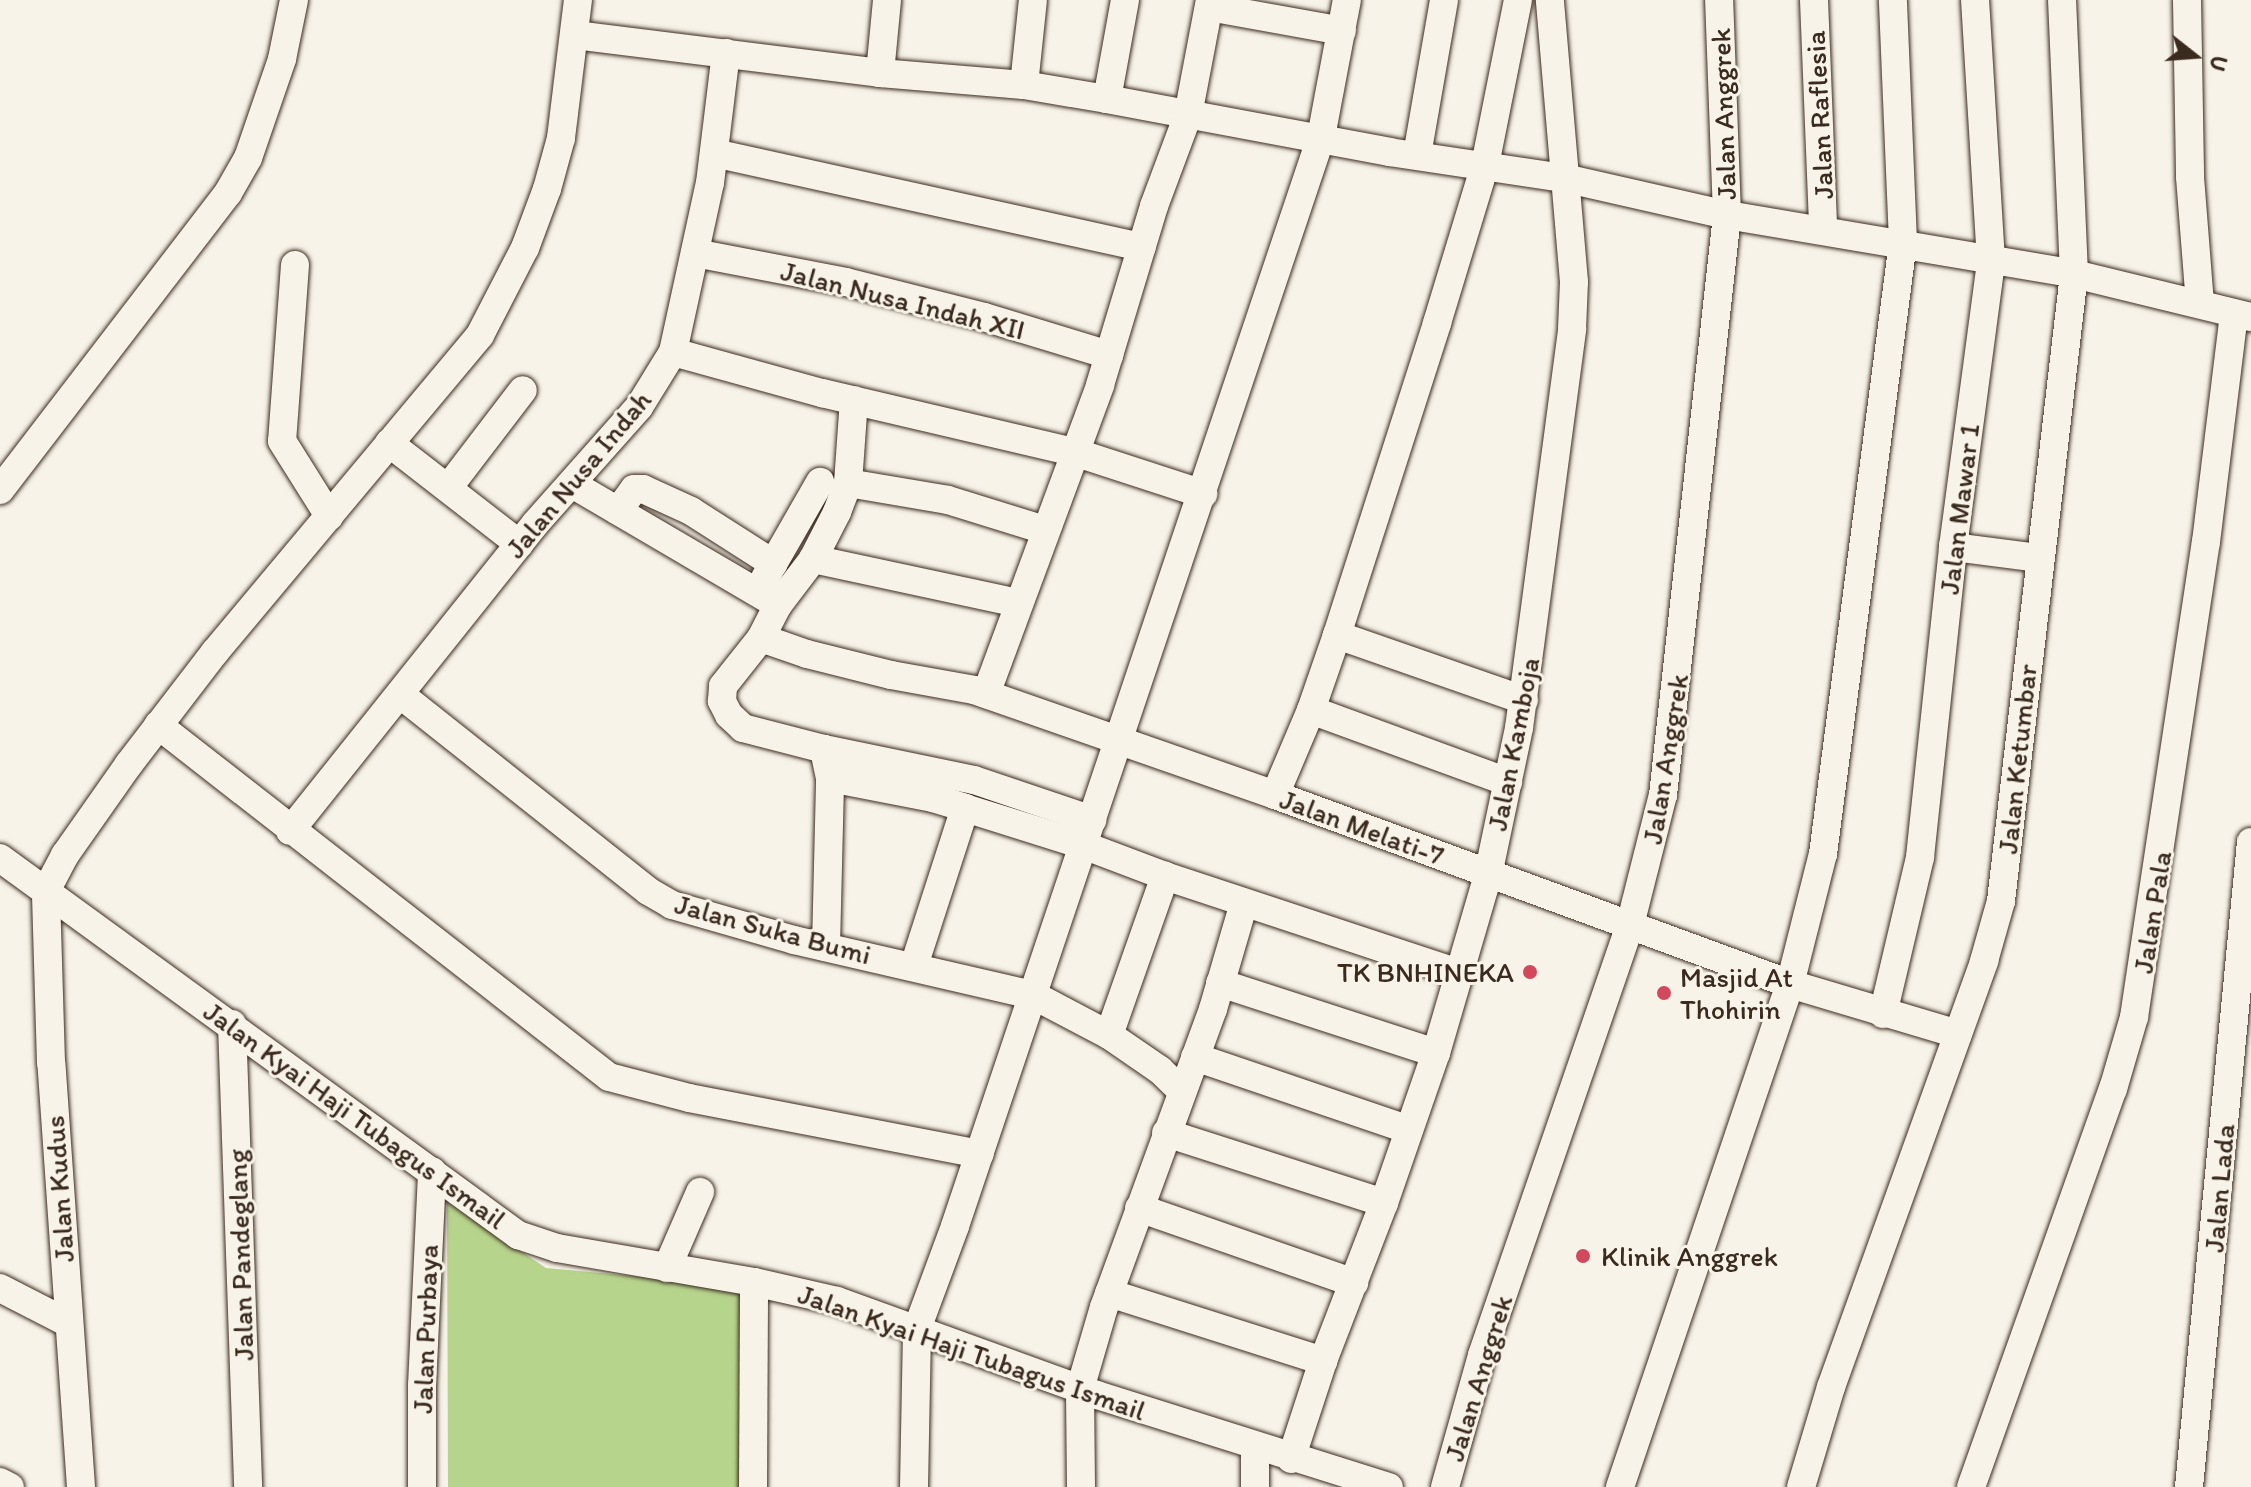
<!DOCTYPE html>
<style>
body{margin:0}
#map{position:relative;width:2251px;height:1487px;overflow:hidden;background:#f7f3e8;font-family:Itim,sans-serif}
div>[style]{position:absolute}
.green>*{inset:0;background:#b7d48d}
.roads{filter:drop-shadow(0 0 2px #3b2a1e) drop-shadow(0 0 2px #3b2a1e)}
.minor>*{height:28px;margin:-14px;padding:0 14px;transform-origin:14px;border-radius:14px;background:#f7f3e8}
.dots>*{width:22px;height:22px;translate:-50% -50%;box-sizing:border-box;border:4px solid #f7f3e8;border-radius:50%}
span{translate:-50% -50%;white-space:nowrap;text-align:center;line-height:1.15;-webkit-text-stroke:6px #f7f3e8;paint-order:stroke}
.street-label{font-size:28px;color:#3b2a1e}
.poi-label{font-size:28px;color:#3b2a1e}
.right{translate:-100% -50%;text-align:right}
.left{translate:0 -50%;text-align:left}
.north{position:absolute;left:2155px;top:16px;width:80px;height:80px;-webkit-text-stroke:6px #f7f3e8;paint-order:stroke;rotate:107deg;font-size:22px;font-weight:700;line-height:32px;text-align:center;color:#3b2a1e}
.north::after{content:'';display:block;margin:auto;width:28px;height:36px;background:#3b2a1e;clip-path:polygon(50% 0,100% 100%,50% 72%,0 100%)}
</style>
<div id="map">
<div class="green">
<div style="clip-path:polygon(447px 1202px,546px 1268px,741px 1286px,741px 1487px,448px 1487px)"></div>
</div>
<div class="roads">
<div class="minor">
<div style="left:1814px;top:0;width:229px;rotate:87.7deg"></div>
<div style="left:2187px;top:0;width:177px;rotate:89deg"></div>
<div style="left:2190px;top:177px;width:127px;rotate:85.5deg"></div>
<div style="left:1209px;top:7px;width:135px;rotate:10.2deg"></div>
<div style="left:575px;top:35px;width:307px;rotate:7.1deg"></div>
<div style="left:880px;top:73px;width:144px;rotate:4.8deg"></div>
<div style="left:1024px;top:85px;width:84px;rotate:9.6deg"></div>
<div style="left:1107px;top:99px;width:287px;rotate:10.6deg"></div>
<div style="left:1389px;top:152px;width:177px;rotate:8.5deg"></div>
<div style="left:1564px;top:178px;width:167px;rotate:12.8deg"></div>
<div style="left:1727px;top:215px;width:352px;rotate:9.6deg"></div>
<div style="left:2074px;top:274px;width:182px;rotate:13.7deg"></div>
<div style="left:880px;top:73px;width:73px;rotate:-84.5deg"></div>
<div style="left:1024px;top:85px;width:85px;rotate:-84deg"></div>
<div style="left:1107px;top:99px;width:101px;rotate:-79.7deg"></div>
<div style="left:714px;top:153px;width:438px;rotate:12.4deg"></div>
<div style="left:1417px;top:155px;width:157px;rotate:-80.1deg"></div>
<div style="left:695px;top:253px;width:154px;rotate:10.9deg"></div>
<div style="left:846px;top:282px;width:142px;rotate:14.2deg"></div>
<div style="left:984px;top:317px;width:131px;rotate:16.9deg"></div>
<div style="left:295px;top:265px;width:176px;rotate:94.2deg"></div>
<div style="left:282px;top:441px;width:89px;rotate:57.9deg"></div>
<div style="left:673px;top:352px;width:155px;rotate:15.4deg"></div>
<div style="left:822px;top:393px;width:259px;rotate:13.2deg"></div>
<div style="left:1074px;top:452px;width:136px;rotate:18deg"></div>
<div style="left:389px;top:443px;width:165px;rotate:37.8deg"></div>
<div style="left:848px;top:483px;width:101px;rotate:9.6deg"></div>
<div style="left:948px;top:500px;width:102px;rotate:17.2deg"></div>
<div style="left:572px;top:484px;width:239px;rotate:30.4deg"></div>
<div style="left:448px;top:488px;width:123px;rotate:-52.6deg"></div>
<div style="left:0;top:490px;width:374px;rotate:-52.5deg"></div>
<div style="left:228px;top:193px;width:40px;rotate:-60.3deg"></div>
<div style="left:248px;top:158px;width:105px;rotate:-71deg"></div>
<div style="left:282px;top:59px;width:60px;rotate:-78.5deg"></div>
<div style="left:618px;top:511px;width:27px;rotate:-54deg"></div>
<div style="left:634px;top:489px;width:9px"></div>
<div style="left:643px;top:489px;width:53px;rotate:24.6deg"></div>
<div style="left:691px;top:511px;width:98px;rotate:32.6deg"></div>
<div style="left:1953px;top:547px;width:87px;rotate:7.3deg"></div>
<div style="left:813px;top:559px;width:210px;rotate:12.1deg"></div>
<div style="left:765px;top:578px;width:111px;rotate:-60.2deg"></div>
<div style="left:1337px;top:635px;width:198px;rotate:19.2deg"></div>
<div style="left:761px;top:638px;width:49px;rotate:19.2deg"></div>
<div style="left:807px;top:654px;width:87px;rotate:14deg"></div>
<div style="left:891px;top:675px;width:84px;rotate:10.2deg"></div>
<div style="left:974px;top:690px;width:319px;rotate:19.2deg"></div>
<div style="left:1275px;top:795px;width:549px;rotate:20.15deg"></div>
<div style="left:1790px;top:984px;width:175px;rotate:16.6deg"></div>
<div style="left:986px;top:694px;width:329px;rotate:-69.7deg"></div>
<div style="left:1100px;top:385px;width:187px;rotate:-73.2deg"></div>
<div style="left:1154px;top:206px;width:97px;rotate:-69.5deg"></div>
<div style="left:1188px;top:115px;width:117px;rotate:-79.2deg"></div>
<div style="left:401px;top:695px;width:315px;rotate:38.4deg"></div>
<div style="left:648px;top:891px;width:28px;rotate:30deg"></div>
<div style="left:672px;top:905px;width:127px;rotate:16deg"></div>
<div style="left:794px;top:940px;width:245px;rotate:13deg"></div>
<div style="left:1033px;top:995px;width:86px;rotate:27.8deg"></div>
<div style="left:1109px;top:1035px;width:62px;rotate:34.5deg"></div>
<div style="left:1160px;top:1070px;width:30px;rotate:44deg"></div>
<div style="left:1311px;top:710px;width:210px;rotate:20.1deg"></div>
<div style="left:158px;top:725px;width:572px;rotate:37.97deg"></div>
<div style="left:609px;top:1077px;width:83px;rotate:14.7deg"></div>
<div style="left:689px;top:1098px;width:296px;rotate:10.9deg"></div>
<div style="left:824px;top:749px;width:153px;rotate:11.7deg"></div>
<div style="left:974px;top:780px;width:125px;rotate:18.7deg"></div>
<div style="left:830px;top:778px;width:105px;rotate:11deg"></div>
<div style="left:933px;top:798px;width:34px;rotate:17deg"></div>
<div style="left:965px;top:808px;width:166px;rotate:107.9deg"></div>
<div style="left:1275px;top:795px;width:92px;rotate:-67deg"></div>
<div style="left:1311px;top:710px;width:79px;rotate:-70.9deg"></div>
<div style="left:1337px;top:635px;width:328px;rotate:-72.2deg"></div>
<div style="left:1437px;top:323px;width:165px;rotate:-73.1deg"></div>
<div style="left:1485px;top:165px;width:168px;rotate:-78.7deg"></div>
<div style="left:965px;top:808px;width:124px;rotate:17.4deg"></div>
<div style="left:1083px;top:845px;width:88px;rotate:20.7deg"></div>
<div style="left:1165px;top:876px;width:310px;rotate:18.3deg"></div>
<div style="left:290px;top:831px;width:393px;rotate:-51.4deg"></div>
<div style="left:535px;top:524px;width:157px;rotate:-48.4deg"></div>
<div style="left:639px;top:407px;width:65px;rotate:-58.3deg"></div>
<div style="left:673px;top:352px;width:173px;rotate:-77.7deg"></div>
<div style="left:710px;top:183px;width:131px;rotate:-83deg"></div>
<div style="left:0;top:858px;width:641px;rotate:36.05deg"></div>
<div style="left:518px;top:1235px;width:41px;rotate:18.4deg"></div>
<div style="left:557px;top:1248px;width:200px;rotate:9.8deg"></div>
<div style="left:754px;top:1282px;width:85px;rotate:12.9deg"></div>
<div style="left:837px;top:1301px;width:276px;rotate:19.9deg"></div>
<div style="left:1097px;top:1395px;width:306px;rotate:17.5deg"></div>
<div style="left:826px;top:947px;width:169px;rotate:-88.6deg"></div>
<div style="left:830px;top:778px;width:30px;rotate:-102deg"></div>
<div style="left:824px;top:749px;width:84px;rotate:-165.5deg"></div>
<div style="left:743px;top:728px;width:19px;rotate:-137deg"></div>
<div style="left:729px;top:715px;width:16px;rotate:-117deg"></div>
<div style="left:722px;top:701px;width:15px;rotate:-86deg"></div>
<div style="left:723px;top:686px;width:61px;rotate:-51.6deg"></div>
<div style="left:761px;top:638px;width:37px;rotate:-63deg"></div>
<div style="left:778px;top:605px;width:58px;rotate:-52.7deg"></div>
<div style="left:813px;top:559px;width:53px;rotate:-62.9deg"></div>
<div style="left:837px;top:512px;width:31px;rotate:-69deg"></div>
<div style="left:848px;top:483px;width:83px;rotate:-85.9deg"></div>
<div style="left:1220px;top:983px;width:227px;rotate:18deg"></div>
<div style="left:1883px;top:1014px;width:161px;rotate:-76.7deg"></div>
<div style="left:1920px;top:857px;width:312px;rotate:-83.9deg"></div>
<div style="left:1953px;top:547px;width:289px;rotate:-82.4deg"></div>
<div style="left:1991px;top:261px;width:261px;rotate:-93.5deg"></div>
<div style="left:232px;top:1024px;width:463px;rotate:88deg"></div>
<div style="left:1109px;top:1035px;width:169px;rotate:-70.6deg"></div>
<div style="left:1195px;top:1057px;width:226px;rotate:18.8deg"></div>
<div style="left:1166px;top:1133px;width:229px;rotate:17.8deg"></div>
<div style="left:1139px;top:1208px;width:228px;rotate:19.2deg"></div>
<div style="left:667px;top:1268px;width:83px;rotate:-66.5deg"></div>
<div style="left:0;top:1288px;width:76px;rotate:27.2deg"></div>
<div style="left:1109px;top:1293px;width:225px;rotate:17.6deg"></div>
<div style="left:1255px;top:1447px;width:40px;rotate:90deg"></div>
<div style="left:1291px;top:1459px;width:103px;rotate:-71.9deg"></div>
<div style="left:1323px;top:1361px;width:169px;rotate:-68.9deg"></div>
<div style="left:1384px;top:1203px;width:159px;rotate:-70.9deg"></div>
<div style="left:1436px;top:1053px;width:185px;rotate:-73.7deg"></div>
<div style="left:1488px;top:875px;width:150px;rotate:-78.1deg"></div>
<div style="left:1519px;top:728px;width:403px;rotate:-82.4deg"></div>
<div style="left:1572px;top:329px;width:47px;rotate:-87.6deg"></div>
<div style="left:1574px;top:282px;width:283px;rotate:-94.9deg"></div>
<div style="left:0;top:1482px;width:11px;rotate:27deg"></div>
<div style="left:81px;top:1487px;width:425px;rotate:-94deg"></div>
<div style="left:51px;top:1063px;width:172px;rotate:-91.7deg"></div>
<div style="left:46px;top:891px;width:41px;rotate:-62.2deg"></div>
<div style="left:65px;top:855px;width:111px;rotate:-54.9deg"></div>
<div style="left:129px;top:764px;width:141px;rotate:-52.5deg"></div>
<div style="left:215px;top:652px;width:413px;rotate:-50.1deg"></div>
<div style="left:480px;top:335px;width:98px;rotate:-62.7deg"></div>
<div style="left:525px;top:248px;width:63px;rotate:-69.6deg"></div>
<div style="left:547px;top:189px;width:53px;rotate:-74.6deg"></div>
<div style="left:561px;top:138px;width:139px;rotate:-83deg"></div>
<div style="left:422px;top:1487px;width:101px;rotate:-90deg"></div>
<div style="left:422px;top:1386px;width:215px;rotate:-87.3deg"></div>
<div style="left:753px;top:1487px;width:205px;rotate:-89.7deg"></div>
<div style="left:914px;top:1487px;width:158px;rotate:-88.9deg"></div>
<div style="left:917px;top:1329px;width:110px;rotate:-69.7deg"></div>
<div style="left:955px;top:1226px;width:1149px;rotate:-71.42deg"></div>
<div style="left:1321px;top:137px;width:139px;rotate:-79.3deg"></div>
<div style="left:1081px;top:1487px;width:98px;rotate:-90.6deg"></div>
<div style="left:1080px;top:1389px;width:85px;rotate:-73.7deg"></div>
<div style="left:1104px;top:1307px;width:317px;rotate:-69.9deg"></div>
<div style="left:1213px;top:1009px;width:110px;rotate:-73.7deg"></div>
<div style="left:1445px;top:1487px;width:137px;rotate:-74.3deg"></div>
<div style="left:1482px;top:1355px;width:455px;rotate:-71deg"></div>
<div style="left:1630px;top:925px;width:134px;rotate:-75.8deg"></div>
<div style="left:1663px;top:795px;width:584px;rotate:-83.7deg"></div>
<div style="left:1727px;top:215px;width:215px;rotate:-92.1deg"></div>
<div style="left:1620px;top:1487px;width:531px;rotate:-71.33deg"></div>
<div style="left:1790px;top:984px;width:134px;rotate:-75.8deg"></div>
<div style="left:1823px;top:854px;width:617px;rotate:-82.55deg"></div>
<div style="left:1903px;top:242px;width:242px;rotate:-92.4deg"></div>
<div style="left:1801px;top:1487px;width:104px;rotate:-73.3deg"></div>
<div style="left:1831px;top:1387px;width:453px;rotate:-70.2deg"></div>
<div style="left:1984px;top:961px;width:62px;rotate:-74.2deg"></div>
<div style="left:2001px;top:901px;width:631px;rotate:-83.36deg"></div>
<div style="left:2074px;top:274px;width:274px;rotate:-92.5deg"></div>
<div style="left:1971px;top:1487px;width:423px;rotate:-70.4deg"></div>
<div style="left:2113px;top:1089px;width:75px;rotate:-73.7deg"></div>
<div style="left:2134px;top:1017px;width:480px;rotate:-81.4deg"></div>
<div style="left:2206px;top:542px;width:230px;rotate:-83deg"></div>
<div style="left:2189px;top:1487px;width:648px;rotate:-84.51deg"></div>
</div>
</div>
<div class="dots">
<div style="left:1530px;top:972px;background:#d1495b"></div>
<div style="left:1664px;top:993px;background:#d1495b"></div>
<div style="left:1583px;top:1256px;background:#d1495b"></div>
</div>
<div class="street-label">
<span style="left:1723px;top:114px;rotate:-92deg">Jalan Anggrek</span>
<span style="left:1819px;top:115px;rotate:-93deg">Jalan Raflesia</span>
<span style="left:903px;top:300px;rotate:14deg">Jalan Nusa Indah XII</span>
<span style="left:578px;top:474px;rotate:-50deg">Jalan Nusa Indah</span>
<span style="left:1959px;top:509px;rotate:-83deg">Jalan Mawar 1</span>
<span style="left:1513px;top:744px;rotate:-79deg">Jalan Kamboja</span>
<span style="left:1665px;top:759px;rotate:-81deg">Jalan Anggrek</span>
<span style="left:2017px;top:759px;rotate:-84deg">Jalan Ketumbar</span>
<span style="left:1362px;top:827px;rotate:20deg">Jalan Melati-7</span>
<span style="left:2152px;top:912px;rotate:-81deg">Jalan Pala</span>
<span style="left:773px;top:929px;rotate:15deg">Jalan Suka Bumi</span>
<span style="left:355px;top:1115px;rotate:36deg">Jalan Kyai Haji Tubagus Ismail</span>
<span style="left:2219px;top:1188px;rotate:-85deg">Jalan Lada</span>
<span style="left:59px;top:1189px;rotate:-94deg">Jalan Kudus</span>
<span style="left:240px;top:1255px;rotate:-92deg">Jalan Pandeglang</span>
<span style="left:425px;top:1329px;rotate:-88deg">Jalan Purbaya</span>
<span style="left:972px;top:1352px;rotate:19deg">Jalan Kyai Haji Tubagus Ismail</span>
<span style="left:1478px;top:1378px;rotate:-73deg">Jalan Anggrek</span>
</div>
<div class="poi-label">
<span class="right" style="left:1514px;top:972px">TK BNHINEKA</span>
<span class="left" style="left:1680px;top:993px">Masjid At<br>Thohirin</span>
<span class="left" style="left:1601px;top:1256px">Klinik Anggrek</span>
</div>
<div class="north">U</div>
</div>
